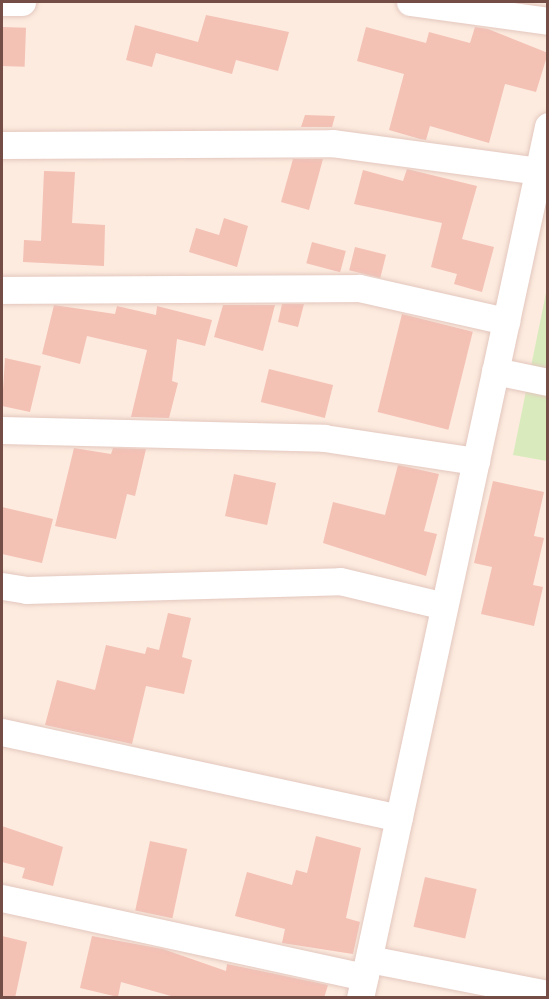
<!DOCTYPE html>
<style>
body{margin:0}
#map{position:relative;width:549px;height:999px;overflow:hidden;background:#fdebdf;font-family:"Fira Sans",sans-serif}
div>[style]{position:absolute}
.green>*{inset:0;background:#d9ebbd}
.building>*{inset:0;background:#f4c1b5;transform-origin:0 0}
.roads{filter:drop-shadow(0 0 2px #e3c7be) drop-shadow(0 0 2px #e3c7be)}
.minor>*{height:27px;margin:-13.5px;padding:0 13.5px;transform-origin:13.5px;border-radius:13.5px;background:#fff}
span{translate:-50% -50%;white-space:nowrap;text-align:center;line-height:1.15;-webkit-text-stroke:4.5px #fff0e6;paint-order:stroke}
.frame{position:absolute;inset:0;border:3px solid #744d46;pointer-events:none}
</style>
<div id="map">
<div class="green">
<div style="clip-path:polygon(547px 288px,547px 461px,513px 455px)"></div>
</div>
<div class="building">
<div style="clip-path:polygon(206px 15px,289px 32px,278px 71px,236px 60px,232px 74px,156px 53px,152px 67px,126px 60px,135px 25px,198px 42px)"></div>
<div style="left:2px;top:27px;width:24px;height:39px;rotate:2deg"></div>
<div style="clip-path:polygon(366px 27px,426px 43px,429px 32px,470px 43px,475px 27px,488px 29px,548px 53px,536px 92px,505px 84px,489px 143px,430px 126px,426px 140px,420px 139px,389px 130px,404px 74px,357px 61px)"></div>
<div style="clip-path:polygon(305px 115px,335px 116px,332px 127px,301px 127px)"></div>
<div style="clip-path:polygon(293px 159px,323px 159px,309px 210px,281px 202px)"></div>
<div style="clip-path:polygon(407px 169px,477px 186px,462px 239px,494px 247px,482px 292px,454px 284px,457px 274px,431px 267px,442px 223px,354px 204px,363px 170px,403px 181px)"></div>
<div style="clip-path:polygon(44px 171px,75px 172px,72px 223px,105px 225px,104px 266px,23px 262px,24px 240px,41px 241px)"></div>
<div style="clip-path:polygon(224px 218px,248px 226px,237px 267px,189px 252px,196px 228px,219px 235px)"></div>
<div style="left:312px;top:242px;width:35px;height:22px;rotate:15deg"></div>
<div style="left:355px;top:247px;width:32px;height:24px;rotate:14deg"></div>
<div style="clip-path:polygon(282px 304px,304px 304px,298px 327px,278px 322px)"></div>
<div style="clip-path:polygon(54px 305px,115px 314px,117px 306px,156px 315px,157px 306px,212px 320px,205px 346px,177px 339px,172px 381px,178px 383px,169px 418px,131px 417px,147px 350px,87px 336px,80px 364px,42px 354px)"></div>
<div style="clip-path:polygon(223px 305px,275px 305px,263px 351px,214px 337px)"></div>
<div style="left:402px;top:314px;width:73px;height:101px;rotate:14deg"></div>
<div style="clip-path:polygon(5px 358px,41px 366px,30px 412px,2px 406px)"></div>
<div style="left:269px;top:369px;width:66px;height:34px;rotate:14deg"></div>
<div style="clip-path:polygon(74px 448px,111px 454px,113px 448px,146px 449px,135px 496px,127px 494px,116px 539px,55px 526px)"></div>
<div style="clip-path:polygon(398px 465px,439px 474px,424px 531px,437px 534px,426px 576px,323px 543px,333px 502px,385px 515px)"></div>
<div style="left:234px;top:474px;width:43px;height:43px;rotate:12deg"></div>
<div style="clip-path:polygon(493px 481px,544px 492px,534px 536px,544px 538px,533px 585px,543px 587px,534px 626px,481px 614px,492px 567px,474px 563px)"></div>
<div style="clip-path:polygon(2px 507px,53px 519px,42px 563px,2px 554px)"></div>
<div style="clip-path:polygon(168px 613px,191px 618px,182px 657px,192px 660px,184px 694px,146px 686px,132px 744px,45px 725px,57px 680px,95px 690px,106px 645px,145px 654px,147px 647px,159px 650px)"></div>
<div style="clip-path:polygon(2px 826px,63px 847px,53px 886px,22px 878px,25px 868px,2px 862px)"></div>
<div style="clip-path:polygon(316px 836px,361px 848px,346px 918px,360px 922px,353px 954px,282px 943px,285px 929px,235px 916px,247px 872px,292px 885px,296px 870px,307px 873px)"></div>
<div style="left:150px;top:841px;width:38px;height:71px;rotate:12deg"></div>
<div style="left:425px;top:877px;width:53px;height:51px;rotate:13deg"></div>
<div style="clip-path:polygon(2px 936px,27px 942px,15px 998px,2px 998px)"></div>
<div style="clip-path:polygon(92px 936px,163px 949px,226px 971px,227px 964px,328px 985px,324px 998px,178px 998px,121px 982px,118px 997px,80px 988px)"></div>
</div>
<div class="roads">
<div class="minor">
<div style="left:2px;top:2px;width:20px"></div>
<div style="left:410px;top:2px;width:139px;rotate:7.8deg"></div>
<div style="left:2px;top:145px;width:330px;rotate:-0.3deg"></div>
<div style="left:332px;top:143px;width:208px;rotate:7.7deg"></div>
<div style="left:2px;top:290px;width:357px;rotate:-0.3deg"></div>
<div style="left:359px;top:288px;width:151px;rotate:12.7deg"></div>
<div style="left:495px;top:371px;width:54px;rotate:11.7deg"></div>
<div style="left:2px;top:430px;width:322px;rotate:1.4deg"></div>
<div style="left:324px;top:438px;width:154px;rotate:8.6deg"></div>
<div style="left:2px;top:586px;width:24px;rotate:9deg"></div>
<div style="left:26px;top:590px;width:314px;rotate:-1.6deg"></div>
<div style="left:340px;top:581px;width:107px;rotate:13.5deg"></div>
<div style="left:2px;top:732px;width:406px;rotate:12.2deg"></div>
<div style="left:2px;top:898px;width:371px;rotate:12.3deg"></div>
<div style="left:369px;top:959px;width:182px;rotate:11.1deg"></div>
<div style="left:360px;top:998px;width:892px;rotate:-77.83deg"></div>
</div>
</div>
<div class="frame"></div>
</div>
